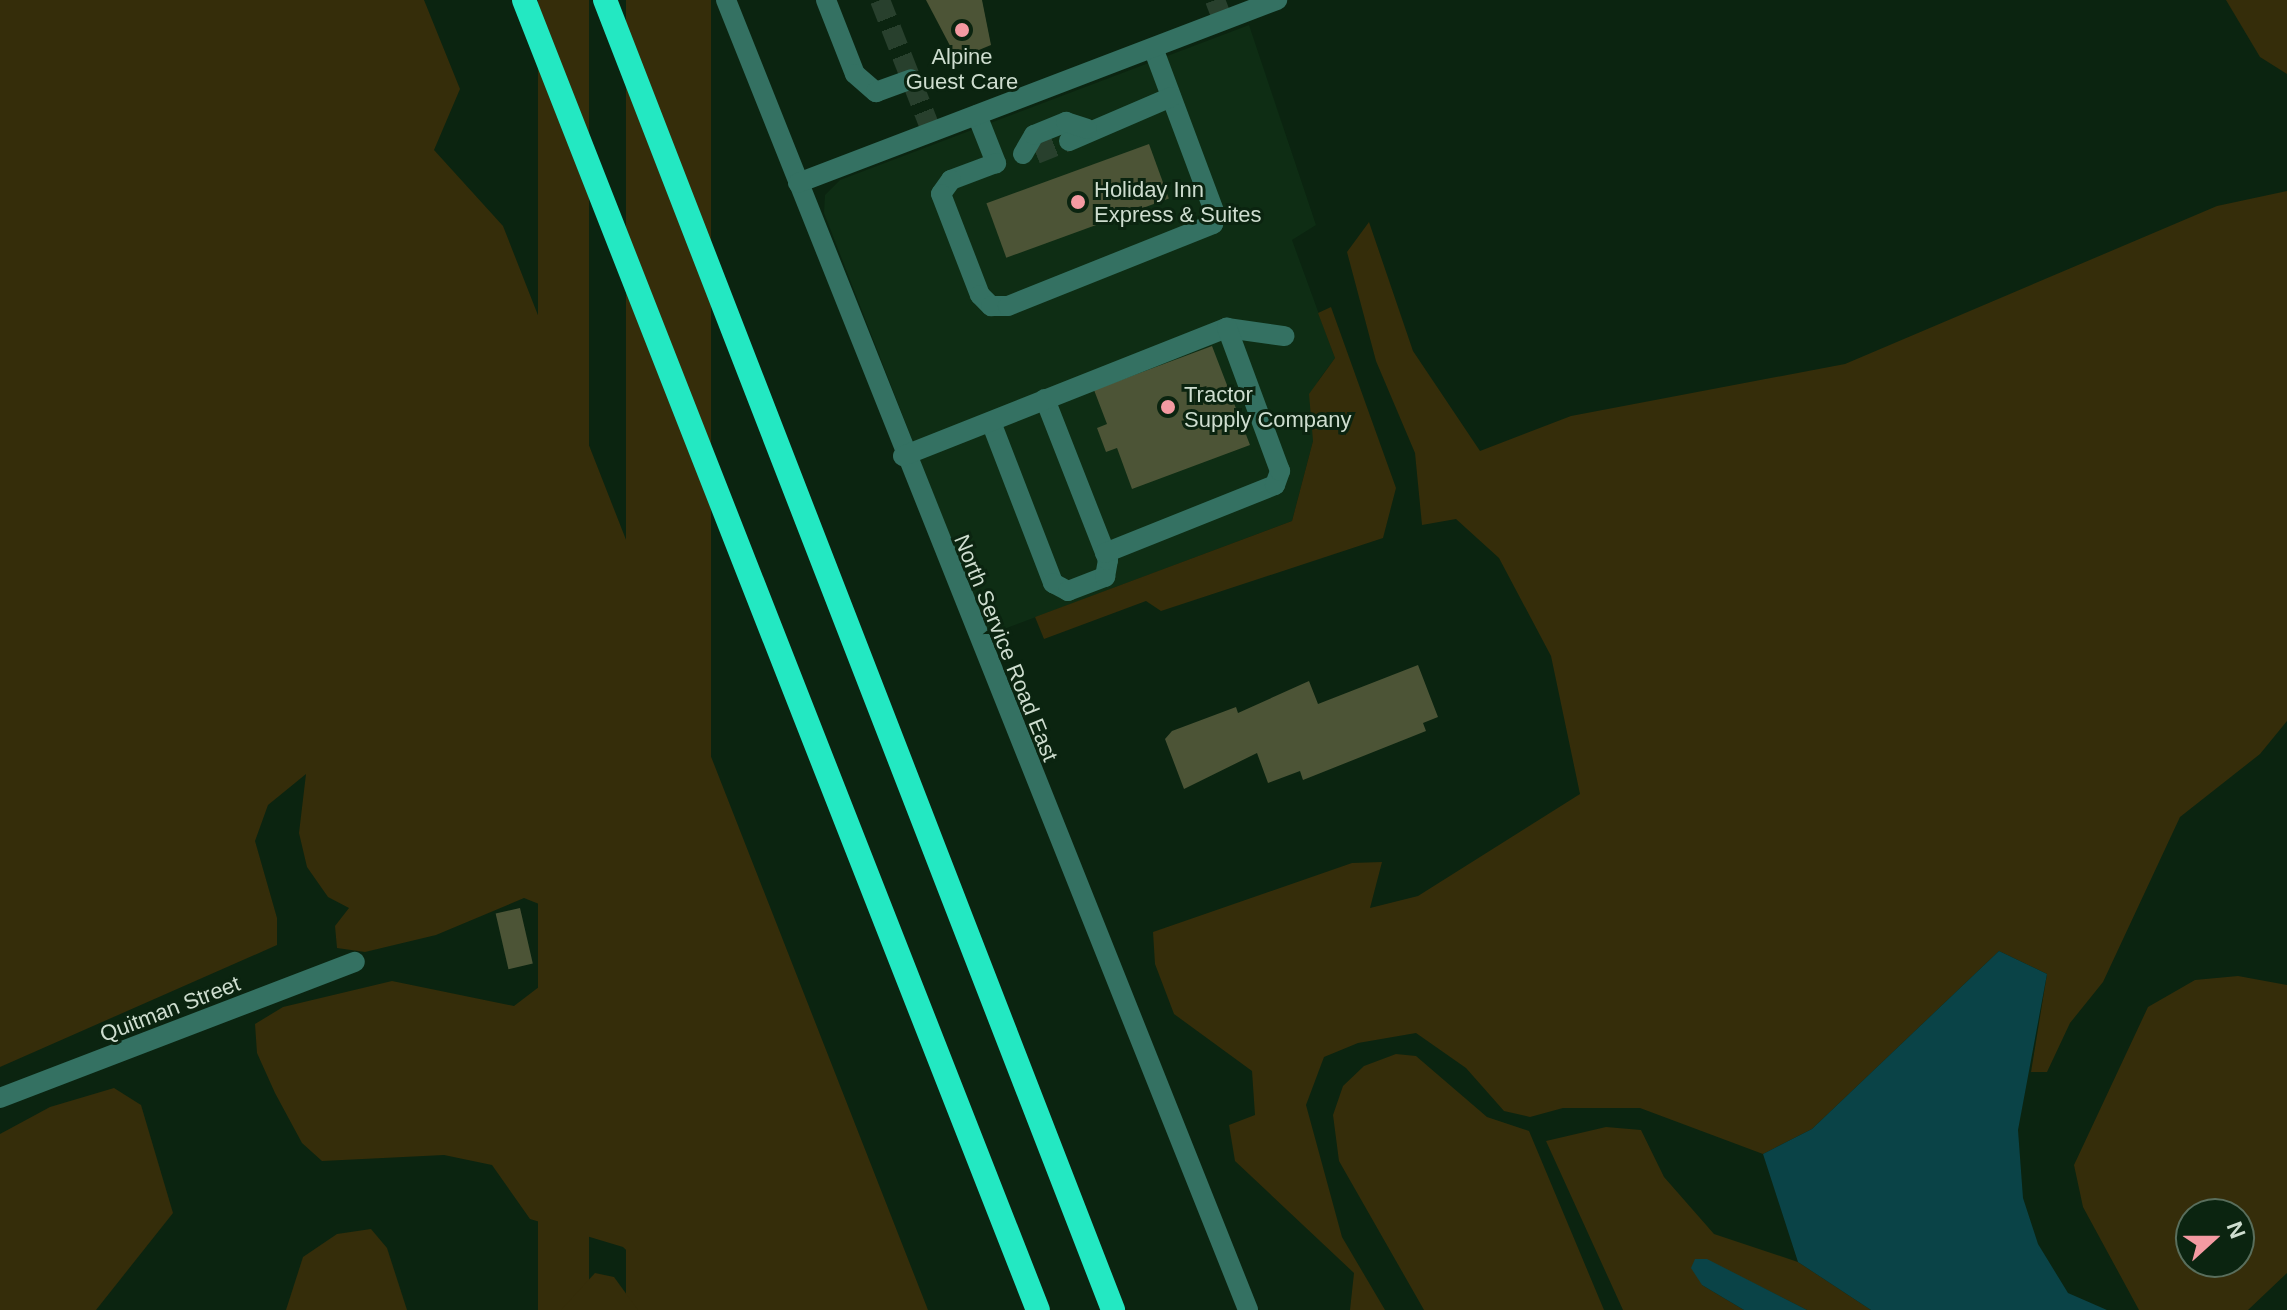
<!DOCTYPE html>
<style>
body{margin:0}
#map{position:relative;width:2287px;height:1310px;overflow:hidden;background:#0b2410;font-family:Arial,sans-serif}
div>[style]{position:absolute}
.built>*{inset:0;background:#0e2d14}
.green>*{inset:0;background:#352d0a;transform-origin:0 0}
.water>*{inset:0;background:#0a4347}
.building>*{inset:0;background:#4c5436;transform-origin:0 0}
.minor-tunnel>*{height:20px;margin-top:-10px;transform-origin:0;background:repeating-linear-gradient(90deg,#28402d 0 20px,transparent 0 30px)}
.minor>*{height:20px;margin:-10px;padding:0 10px;transform-origin:10px;border-radius:10px;background:#347162}
.highway>*{height:24px;margin:-12px;padding:0 12px;transform-origin:12px;border-radius:12px;background:#23e8c2}
.dots>*{width:22px;height:22px;translate:-50% -50%;box-sizing:border-box;border:4px solid #0b2410;border-radius:50%}
span{translate:-50% -50%;white-space:nowrap;text-align:center;line-height:1.15;-webkit-text-stroke:6px #0b2410;paint-order:stroke}
.poi-label{font-size:22px;color:#ceddcf}
.left{translate:0 -50%;text-align:left}
.street-label{font-size:22px;color:#ceddcf}
.north{position:absolute;left:2175px;top:1198px;width:80px;height:80px;box-sizing:border-box;background:#0b2410;border:2px solid #596e5c;border-radius:50%;rotate:69deg;font-size:22px;font-weight:700;line-height:32px;text-align:center;color:#ceddcf}
.north::after{content:'';display:block;margin:auto;width:28px;height:36px;background:#f49aa2;clip-path:polygon(50% 0,100% 100%,50% 72%,0 100%)}
</style>
<div id="map">
<div class="built">
<div style="clip-path:polygon(1249px 25px,1316px 225px,1292px 240px,1335px 358px,1318px 381px,1313px 441px,1292px 521px,988px 635px,824px 213px,825px 195px,840px 180px)"></div>
</div>
<div class="green">
<div style="clip-path:polygon(0 0,424px 0,460px 89px,434px 150px,503px 226px,928px 1310px,671px 1310px,662px 1284px,623px 1247px,530px 1219px,492px 1165px,444px 1155px,322px 1161px,302px 1143px,275px 1093px,257px 1053px,255px 1024px,283px 1007px,392px 981px,514px 1006px,548px 980px,547px 937px,539px 904px,524px 898px,436px 935px,365px 952px,337px 948px,335px 926px,349px 908px,328px 897px,307px 867px,299px 833px,306px 774px,268px 805px,255px 841px,277px 918px,277px 945px,0 1067px)"></div>
<div style="left:538px;top:0;width:51px;height:1405px"></div>
<div style="left:626px;top:0;width:85px;height:1406px"></div>
<div style="clip-path:polygon(2226px 0,2287px 0,2287px 74px,2260px 57px)"></div>
<div style="clip-path:polygon(2287px 191px,2287px 721px,2260px 754px,2180px 817px,2103px 982px,2070px 1023px,2047px 1072px,2031px 1072px,2047px 974px,1999px 951px,1812px 1129px,1763px 1154px,1640px 1108px,1563px 1108px,1530px 1117px,1504px 1111px,1466px 1068px,1416px 1033px,1358px 1043px,1324px 1057px,1306px 1105px,1342px 1237px,1385px 1310px,1350px 1310px,1354px 1273px,1235px 1161px,1229px 1125px,1255px 1115px,1252px 1071px,1174px 1014px,1155px 964px,1153px 932px,1352px 863px,1382px 862px,1370px 908px,1418px 896px,1580px 794px,1551px 656px,1499px 558px,1456px 519px,1422px 525px,1415px 453px,1376px 361px,1347px 252px,1369px 222px,1413px 351px,1480px 451px,1571px 416px,1845px 364px,2217px 206px)"></div>
<div style="clip-path:polygon(1331px 307px,1396px 488px,1383px 538px,1161px 611px,1146px 601px,1044px 639px,1035px 617px,1292px 521px,1313px 441px,1309px 394px,1335px 358px,1318px 313px)"></div>
<div style="clip-path:polygon(evenodd,2238px 976px,2287px 985px,2287px 1273px,2248px 1310px,2139px 1310px,2083px 1207px,2074px 1165px,2148px 1007px,2195px 980px,2238px 976px,2191px 1214px,2239px 1214px,2239px 1262px,2191px 1262px,2191px 1214px)"></div>
<div style="clip-path:polygon(1396px 1054px,1416px 1056px,1487px 1117px,1529px 1131px,1604px 1310px,1424px 1310px,1339px 1161px,1333px 1115px,1343px 1086px,1364px 1066px)"></div>
<div style="clip-path:polygon(114px 1088px,141px 1105px,173px 1213px,96px 1310px,0 1310px,0 1134px,50px 1107px)"></div>
<div style="clip-path:polygon(1606px 1127px,1641px 1130px,1664px 1177px,1714px 1234px,1798px 1262px,1871px 1310px,1807px 1310px,1707px 1260px,1702px 1285px,1744px 1310px,1623px 1310px,1546px 1141px)"></div>
<div style="clip-path:polygon(371px 1229px,387px 1248px,407px 1310px,286px 1310px,303px 1257px,337px 1234px)"></div>
<div style="clip-path:polygon(595px 1273px,614px 1277px,638px 1310px,561px 1310px)"></div>
</div>
<div class="water">
<div style="clip-path:polygon(1999px 951px,2047px 974px,2018px 1130px,2023px 1198px,2038px 1244px,2068px 1293px,2107px 1310px,1871px 1310px,1798px 1262px,1763px 1154px,1812px 1129px)"></div>
<div style="clip-path:polygon(1695px 1259px,1707px 1259px,1807px 1310px,1744px 1310px,1702px 1285px,1691px 1268px)"></div>
</div>
<div class="building">
<div style="clip-path:polygon(926px 0,982px 0,991px 45px,957px 59px)"></div>
<div style="left:1149px;top:144px;width:58px;height:173px;rotate:70deg"></div>
<div style="clip-path:polygon(1212px 346px,1250px 445px,1132px 489px,1117px 448px,1106px 452px,1097px 428px,1107px 424px,1094px 390px)"></div>
<div style="clip-path:polygon(1418px 665px,1438px 717px,1423px 723px,1426px 731px,1303px 780px,1300px 771px,1268px 783px,1257px 753px,1184px 789px,1165px 739px,1172px 731px,1236px 707px,1238px 713px,1309px 681px,1318px 704px)"></div>
<div style="left:520px;top:908px;width:57px;height:25px;rotate:77deg"></div>
</div>
<div class="minor-tunnel">
<div style="left:880px;top:0;width:143px;rotate:68.6deg"></div>
<div style="left:1215px;top:0;width:22px;rotate:69deg"></div>
<div style="left:1036px;top:154px;width:35px;rotate:-22deg"></div>
</div>
<div class="minor">
<div style="left:726px;top:0;width:1410px;rotate:68.27deg"></div>
<div style="left:826px;top:0;width:79px;rotate:68.6deg"></div>
<div style="left:855px;top:74px;width:28px;rotate:41deg"></div>
<div style="left:876px;top:92px;width:37px;rotate:-20deg"></div>
<div style="left:977px;top:115px;width:52px;rotate:68.4deg"></div>
<div style="left:996px;top:163px;width:48px;rotate:159.3deg"></div>
<div style="left:951px;top:180px;width:17px;rotate:126deg"></div>
<div style="left:941px;top:194px;width:108px;rotate:68.9deg"></div>
<div style="left:980px;top:295px;width:16px;rotate:45deg"></div>
<div style="left:991px;top:306px;width:17px"></div>
<div style="left:1008px;top:306px;width:221px;rotate:-21.8deg"></div>
<div style="left:1213px;top:224px;width:13px;rotate:-86deg"></div>
<div style="left:1214px;top:211px;width:174px;rotate:-110.5deg"></div>
<div style="left:1069px;top:141px;width:111px;rotate:-23.3deg"></div>
<div style="left:1023px;top:154px;width:22px;rotate:-60deg"></div>
<div style="left:1034px;top:135px;width:35px;rotate:-22deg"></div>
<div style="left:1066px;top:122px;width:22px;rotate:18deg"></div>
<div style="left:798px;top:183px;width:513px;rotate:-20.91deg"></div>
<div style="left:991px;top:422px;width:173px;rotate:68.9deg"></div>
<div style="left:1053px;top:583px;width:17px;rotate:28deg"></div>
<div style="left:1068px;top:591px;width:40px;rotate:-21deg"></div>
<div style="left:1105px;top:577px;width:17px;rotate:-80deg"></div>
<div style="left:1108px;top:560px;width:173px;rotate:-111.4deg"></div>
<div style="left:903px;top:456px;width:348px;rotate:-21.6deg"></div>
<div style="left:1227px;top:328px;width:58px;rotate:8deg"></div>
<div style="left:1105px;top:553px;width:183px;rotate:-21.8deg"></div>
<div style="left:1275px;top:485px;width:15px;rotate:-70deg"></div>
<div style="left:1280px;top:471px;width:153px;rotate:-110.3deg"></div>
<div style="left:0;top:1098px;width:380px;rotate:-21deg"></div>
</div>
<div class="highway">
<div style="left:524px;top:0;width:1407px;rotate:68.58deg"></div>
<div style="left:605px;top:0;width:1405px;rotate:68.8deg"></div>
</div>
<div class="dots">
<div style="left:962px;top:30px;background:#f49aa2"></div>
<div style="left:1078px;top:202px;background:#f49aa2"></div>
<div style="left:1168px;top:407px;background:#f49aa2"></div>
</div>
<div class="poi-label">
<span style="left:962px;top:69px">Alpine<br>Guest Care</span>
<span class="left" style="left:1094px;top:202px">Holiday Inn<br>Express &amp; Suites</span>
<span class="left" style="left:1184px;top:407px">Tractor<br>Supply Company</span>
</div>
<div class="street-label">
<span style="left:1006px;top:648px;rotate:68deg">North Service Road East</span>
<span style="left:170px;top:1009px;rotate:-21deg">Quitman Street</span>
</div>
<div class="north">N</div>
</div>
